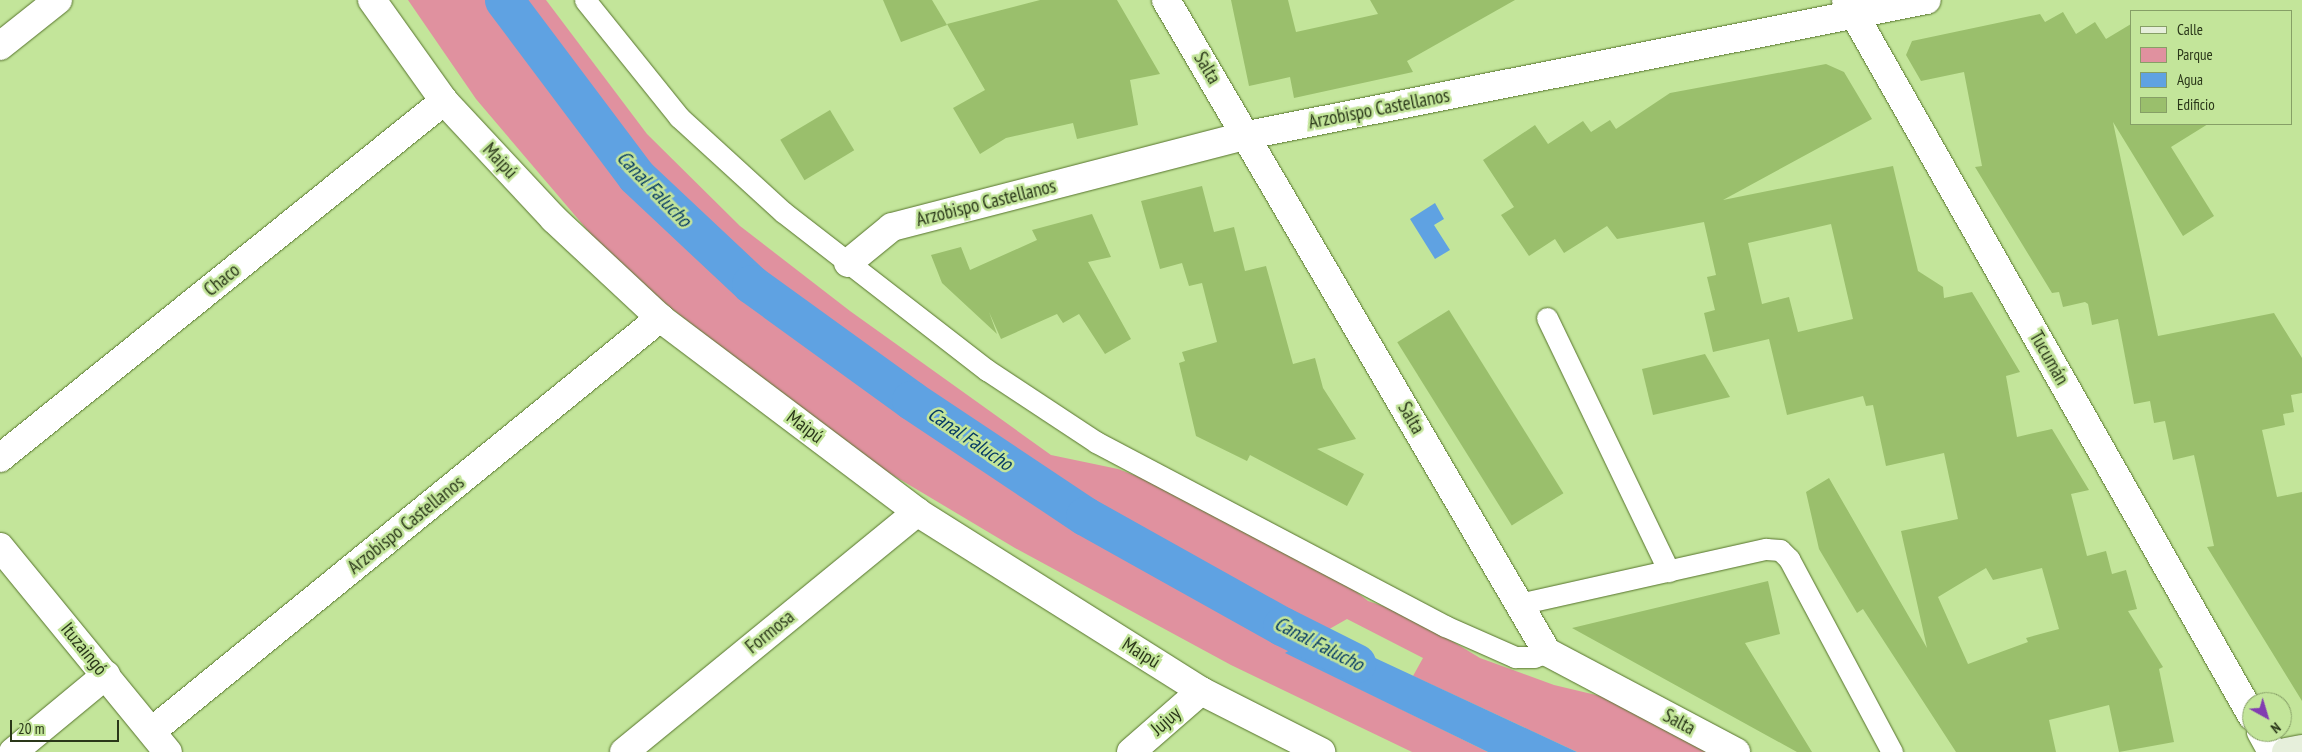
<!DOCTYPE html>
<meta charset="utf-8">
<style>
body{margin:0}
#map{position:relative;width:2302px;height:752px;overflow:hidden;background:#c3e59a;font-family:"PT Sans Narrow",sans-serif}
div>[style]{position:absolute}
.green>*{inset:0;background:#e0919f}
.water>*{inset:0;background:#5fa2e2}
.canal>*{height:39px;margin:-19.5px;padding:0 19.5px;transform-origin:19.5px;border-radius:19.5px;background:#5fa2e2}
.building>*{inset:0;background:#9abf6c;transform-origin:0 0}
.roads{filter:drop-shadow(0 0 1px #56732c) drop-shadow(0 0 1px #56732c)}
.lane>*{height:21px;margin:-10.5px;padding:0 10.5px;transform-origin:10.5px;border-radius:10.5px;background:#fff}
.street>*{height:28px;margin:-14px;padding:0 14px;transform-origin:14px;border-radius:14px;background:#fff}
.secondary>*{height:28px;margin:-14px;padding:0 14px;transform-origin:14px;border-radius:14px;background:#e6efdb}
span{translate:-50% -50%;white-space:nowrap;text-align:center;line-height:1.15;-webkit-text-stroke:5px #c3e59a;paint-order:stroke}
.street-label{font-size:19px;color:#2a3719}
.water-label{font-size:20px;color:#073b64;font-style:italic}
.legend{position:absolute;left:2130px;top:10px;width:162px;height:115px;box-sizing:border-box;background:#c3e59a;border:1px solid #869f66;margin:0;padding:6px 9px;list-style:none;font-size:15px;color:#2a3719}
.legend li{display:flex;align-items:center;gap:10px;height:25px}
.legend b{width:25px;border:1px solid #869f66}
.north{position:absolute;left:2242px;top:692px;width:50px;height:50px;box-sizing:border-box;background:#c3e59a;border:1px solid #869f66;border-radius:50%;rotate:141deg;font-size:14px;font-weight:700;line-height:20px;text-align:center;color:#2a3719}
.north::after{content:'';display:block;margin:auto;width:18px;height:22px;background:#823db1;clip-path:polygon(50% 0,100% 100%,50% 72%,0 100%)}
.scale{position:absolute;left:10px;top:720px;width:109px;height:22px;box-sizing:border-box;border:2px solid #2a3719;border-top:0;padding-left:6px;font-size:15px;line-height:18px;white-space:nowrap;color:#2a3719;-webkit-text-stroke:4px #c3e59a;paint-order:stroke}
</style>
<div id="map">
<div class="green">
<div style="clip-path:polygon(408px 0,546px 0,647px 134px,740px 226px,850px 311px,1051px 455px,1118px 469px,1176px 491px,1331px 572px,1368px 601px,1407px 614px,1480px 658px,1554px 685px,1617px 700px,1707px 752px,1577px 752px,1413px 676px,1423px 658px,1347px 619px,1287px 653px,1488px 752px,1412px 752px,1231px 665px,1015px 548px,849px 449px,618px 266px,476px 99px)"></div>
</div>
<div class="water">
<div style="clip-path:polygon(1435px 203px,1444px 219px,1434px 225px,1450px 250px,1435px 259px,1410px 219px)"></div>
<div style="clip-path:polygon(1319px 632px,1330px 637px,1577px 752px,1488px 752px,1285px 653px)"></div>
</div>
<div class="canal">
<div style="left:504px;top:0;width:220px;rotate:53.1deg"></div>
<div style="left:636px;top:176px;width:158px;rotate:43.2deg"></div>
<div style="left:751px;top:284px;width:198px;rotate:35.9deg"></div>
<div style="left:911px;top:400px;width:209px;rotate:33.7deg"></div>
<div style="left:1085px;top:516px;width:226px;rotate:29.2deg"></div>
<div style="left:1282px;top:626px;width:83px;rotate:26.6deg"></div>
</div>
<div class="building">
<div style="clip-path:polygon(883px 0,932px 0,947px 25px,901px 42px)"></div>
<div style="clip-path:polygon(1040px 0,1117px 0,1160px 74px,1130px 80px,1138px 125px,1077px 139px,1073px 123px,1006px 138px,980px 154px,953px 108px,985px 90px,947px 24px)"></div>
<div style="clip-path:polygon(1231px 0,1288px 0,1296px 32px,1378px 14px,1370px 0,1515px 0,1407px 61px,1413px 72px,1294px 98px,1290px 77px,1249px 86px)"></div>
<div style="clip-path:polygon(2063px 12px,2076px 34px,2095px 22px,2106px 39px,2131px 24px,2131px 124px,2208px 124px,2171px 147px,2214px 216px,2183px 236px,2113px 122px,2158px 336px,2274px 313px,2302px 358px,2302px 393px,2291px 395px,2294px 412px,2283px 414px,2285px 425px,2262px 430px,2277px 497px,2302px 492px,2302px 701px,2207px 547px,2214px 546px,2194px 455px,2173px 460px,2165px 421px,2154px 423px,2150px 401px,2134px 404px,2118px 319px,2092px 325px,2088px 304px,2085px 302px,2063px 307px,2059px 292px,2052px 293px,1975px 167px,1982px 166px,1964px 72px,1921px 81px,1906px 55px,1912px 41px,2040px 14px,2045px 22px)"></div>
<div style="clip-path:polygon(evenodd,1826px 64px,1844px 72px,1872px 119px,1723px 200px,1893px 166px,1918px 271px,1943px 287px,1944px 298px,1972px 292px,2020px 372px,2006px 376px,2017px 437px,2052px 429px,2089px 490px,2071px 494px,2087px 556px,2106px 551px,2112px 574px,2126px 570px,2137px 609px,2128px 611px,2163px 667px,2159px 669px,2174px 742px,2119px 752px,2109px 705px,2049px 720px,2056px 752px,1956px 752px,1863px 609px,1857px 613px,1819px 549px,1806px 492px,1829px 478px,1927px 648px,1901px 531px,1958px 519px,1944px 453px,1886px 466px,1873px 405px,1866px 406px,1863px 396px,1787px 415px,1769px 339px,1713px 352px,1704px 313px,1715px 310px,1707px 277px,1716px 275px,1704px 222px,1617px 239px,1607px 226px,1564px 253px,1555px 239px,1529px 256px,1501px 215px,1514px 207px,1483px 160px,1535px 125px,1548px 144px,1583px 121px,1591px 132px,1610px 120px,1616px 129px,1670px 93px,1826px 64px,1831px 224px,1853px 319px,1798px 332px,1789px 297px,1762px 304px,1748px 243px,1831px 224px,1826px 64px,1986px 568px,1993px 580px,2042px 568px,2059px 629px,2026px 638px,2028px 642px,1968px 664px,1938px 597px,1986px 568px)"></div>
<div style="left:830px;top:110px;width:47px;height:58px;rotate:59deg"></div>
<div style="clip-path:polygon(1202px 186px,1214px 232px,1234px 227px,1245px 271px,1266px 266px,1293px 364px,1315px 358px,1323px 388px,1356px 439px,1317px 449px,1364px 474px,1347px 506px,1250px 455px,1247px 461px,1196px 436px,1179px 363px,1185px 361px,1182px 352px,1217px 342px,1202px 283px,1189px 286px,1182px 263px,1160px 269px,1141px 201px)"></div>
<div style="clip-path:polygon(1092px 214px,1111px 257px,1088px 262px,1131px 339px,1105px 354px,1079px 314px,1063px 323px,1057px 314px,1001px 339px,989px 312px,997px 334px,942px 283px,931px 255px,961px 247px,970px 270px,1037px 240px,1032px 230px)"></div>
<div style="left:1449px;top:310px;width:216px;height:61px;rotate:58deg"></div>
<div style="clip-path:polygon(1705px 354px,1730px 397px,1653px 415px,1642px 369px)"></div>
<div style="clip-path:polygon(1768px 581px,1780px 634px,1745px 643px,1812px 752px,1797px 752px,1572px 628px)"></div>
</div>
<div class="roads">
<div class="lane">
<div style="left:585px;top:0;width:150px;rotate:51.2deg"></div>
<div style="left:679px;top:117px;width:141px;rotate:42.4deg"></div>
<div style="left:783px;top:212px;width:258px;rotate:37.8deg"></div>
<div style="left:987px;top:370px;width:131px;rotate:33.4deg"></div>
<div style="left:1096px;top:442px;width:395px;rotate:27.8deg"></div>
<div style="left:1445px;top:626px;width:77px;rotate:23.9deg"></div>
<div style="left:1515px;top:657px;width:19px"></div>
<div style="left:1534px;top:657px;width:14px;rotate:-21deg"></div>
<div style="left:1547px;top:318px;width:281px;rotate:64.3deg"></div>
<div style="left:1519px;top:604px;width:253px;rotate:-12.6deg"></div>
<div style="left:1766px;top:549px;width:14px;rotate:4deg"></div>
<div style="left:1780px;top:550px;width:13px;rotate:45deg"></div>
<div style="left:1789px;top:559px;width:219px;rotate:61.9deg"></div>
</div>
<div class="street">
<div style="left:372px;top:0;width:124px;rotate:54.5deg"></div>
<div style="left:444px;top:101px;width:161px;rotate:47deg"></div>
<div style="left:554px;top:219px;width:145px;rotate:43deg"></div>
<div style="left:660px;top:318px;width:322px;rotate:37deg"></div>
<div style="left:917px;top:512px;width:336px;rotate:32.2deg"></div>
<div style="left:1201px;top:691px;width:135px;rotate:26.9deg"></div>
<div style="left:1166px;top:0;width:755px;rotate:59.7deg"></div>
<div style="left:1547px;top:652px;width:214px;rotate:27.9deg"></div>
<div style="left:1846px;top:0;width:823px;rotate:60.45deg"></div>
<div style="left:0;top:46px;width:74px;rotate:-38.4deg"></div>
<div style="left:848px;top:263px;width:57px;rotate:-39.3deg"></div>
<div style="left:892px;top:227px;width:368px;rotate:-14.5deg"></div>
<div style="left:1248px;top:135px;width:692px;rotate:-11.25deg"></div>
<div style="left:0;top:458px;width:570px;rotate:-38.8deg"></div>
<div style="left:0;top:547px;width:265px;rotate:50.7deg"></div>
<div style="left:152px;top:731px;width:655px;rotate:-39.11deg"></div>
<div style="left:2261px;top:732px;width:23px;rotate:61deg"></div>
<div style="left:13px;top:752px;width:121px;rotate:-39.6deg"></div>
<div style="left:624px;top:752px;width:379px;rotate:-39.3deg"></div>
<div style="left:1131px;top:752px;width:93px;rotate:-41.1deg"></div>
</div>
<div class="secondary">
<div style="left:2286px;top:752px;width:16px;rotate:-11deg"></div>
</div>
</div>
<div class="street-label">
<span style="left:1207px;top:68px;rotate:59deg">Salta</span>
<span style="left:1379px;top:109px;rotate:-11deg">Arzobispo Castellanos</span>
<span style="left:500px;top:161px;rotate:47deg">Maipú</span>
<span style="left:986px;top:203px;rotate:-14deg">Arzobispo Castellanos</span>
<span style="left:222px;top:280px;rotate:-39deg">Chaco</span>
<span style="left:2049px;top:358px;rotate:60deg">Tucumán</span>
<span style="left:1411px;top:418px;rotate:60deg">Salta</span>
<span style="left:805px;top:427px;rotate:37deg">Maipú</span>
<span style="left:406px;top:525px;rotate:-39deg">Arzobispo Castellanos</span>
<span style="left:770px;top:632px;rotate:-39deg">Formosa</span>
<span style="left:84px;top:649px;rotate:51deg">Ituzaingó</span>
<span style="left:1141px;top:653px;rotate:32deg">Maipú</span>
<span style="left:1166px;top:721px;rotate:-41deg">Jujuy</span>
<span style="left:1679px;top:722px;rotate:28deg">Salta</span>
</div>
<div class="water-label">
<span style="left:654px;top:189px;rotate:46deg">Canal Falucho</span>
<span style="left:970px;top:439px;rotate:34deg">Canal Falucho</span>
<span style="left:1319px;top:644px;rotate:27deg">Canal Falucho</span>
</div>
<ul class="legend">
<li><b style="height:6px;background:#e6efdb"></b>Calle</li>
<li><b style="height:14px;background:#e0919f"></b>Parque</li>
<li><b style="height:14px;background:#5fa2e2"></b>Agua</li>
<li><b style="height:14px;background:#9abf6c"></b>Edificio</li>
</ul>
<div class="north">N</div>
<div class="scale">20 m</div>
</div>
